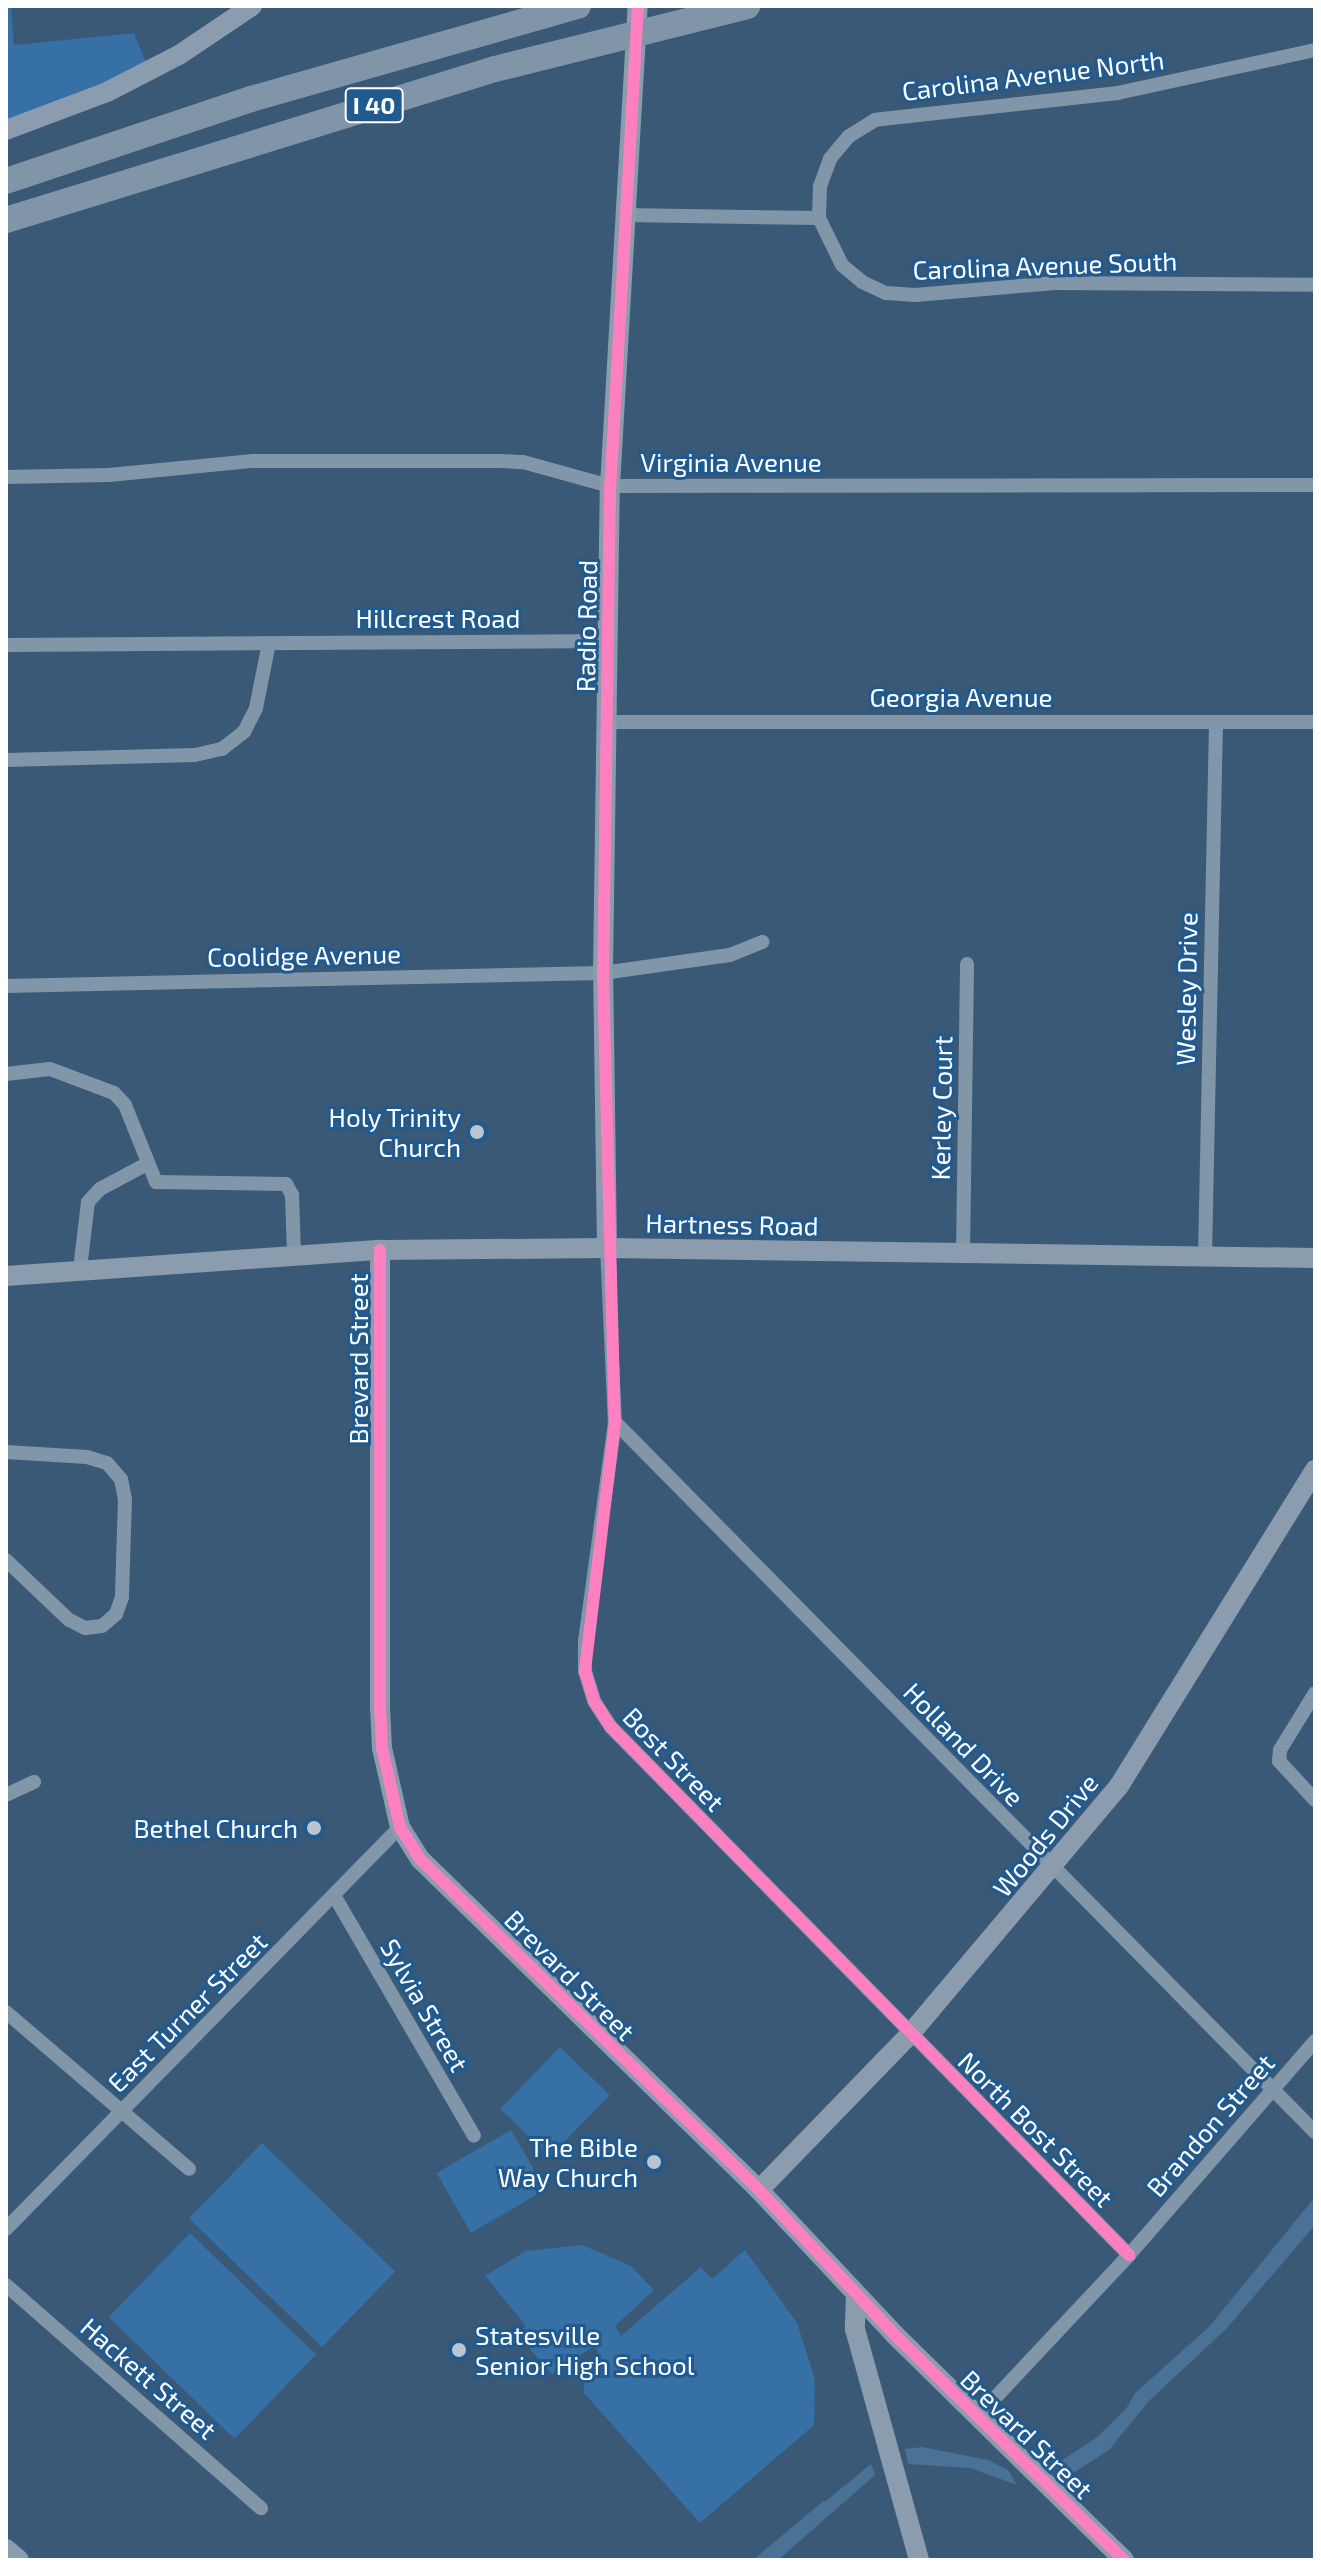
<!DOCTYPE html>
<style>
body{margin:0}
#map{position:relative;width:1321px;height:2566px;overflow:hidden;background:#3a5976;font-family:"Exo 2",sans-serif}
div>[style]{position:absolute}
.green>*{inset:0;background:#3670a5;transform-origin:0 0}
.water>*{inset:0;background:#4a7196}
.stream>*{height:4px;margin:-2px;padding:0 2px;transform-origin:2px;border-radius:2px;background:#4a7196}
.street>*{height:14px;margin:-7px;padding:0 7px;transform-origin:7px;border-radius:7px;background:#8196a9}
.secondary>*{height:20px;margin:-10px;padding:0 10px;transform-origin:10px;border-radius:10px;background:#8a9cae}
.highway>*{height:26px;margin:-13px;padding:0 13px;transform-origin:13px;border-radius:13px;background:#8195a9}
.cycleway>*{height:12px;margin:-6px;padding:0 6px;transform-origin:6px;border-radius:6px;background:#ff80c0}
.dots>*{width:22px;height:22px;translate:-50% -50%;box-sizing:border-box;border:4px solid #215a8f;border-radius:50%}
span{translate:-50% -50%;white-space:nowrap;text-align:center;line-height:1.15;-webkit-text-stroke:6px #215a8f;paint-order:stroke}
.shield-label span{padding:2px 6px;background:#215a8f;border:2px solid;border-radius:6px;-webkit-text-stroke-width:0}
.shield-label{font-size:24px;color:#fff;font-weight:700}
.street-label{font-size:26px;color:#fff}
.poi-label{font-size:26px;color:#fff}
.right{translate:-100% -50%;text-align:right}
.left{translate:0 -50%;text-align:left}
.frame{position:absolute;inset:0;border:8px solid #fff;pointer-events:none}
</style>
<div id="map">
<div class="green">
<div style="clip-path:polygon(6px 6px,11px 6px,14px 45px,134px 33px,149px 70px,6px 121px)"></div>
<div style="left:560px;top:2047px;width:69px;height:86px;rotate:44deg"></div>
<div style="left:511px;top:2130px;width:69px;height:86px;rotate:60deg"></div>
<div style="left:262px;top:2143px;width:185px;height:105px;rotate:44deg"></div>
<div style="left:190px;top:2233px;width:175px;height:117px;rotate:44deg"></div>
<div style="clip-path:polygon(582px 2245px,631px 2266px,654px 2290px,615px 2326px,621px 2336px,701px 2267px,712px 2279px,745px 2250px,797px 2323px,815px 2379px,814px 2425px,700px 2523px,584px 2393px,583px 2370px,600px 2355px,594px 2346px,552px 2374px,517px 2334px,526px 2326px,485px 2276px,526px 2251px)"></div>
</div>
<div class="water">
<div style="clip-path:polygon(1315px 2197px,1315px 2225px,1227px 2328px,1149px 2401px,1109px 2450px,1065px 2478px,1061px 2461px,1096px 2438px,1126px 2409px,1135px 2393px,1209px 2327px)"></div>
<div style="clip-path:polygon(922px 2447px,988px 2460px,1008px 2470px,1017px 2485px,970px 2468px,908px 2464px,905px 2449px)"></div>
<div style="clip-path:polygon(871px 2464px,875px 2475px,778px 2560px,754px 2560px)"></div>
</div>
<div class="stream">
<div style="left:756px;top:2560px;width:89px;rotate:-40deg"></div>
</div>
<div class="street">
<div style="left:1315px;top:50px;width:202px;rotate:167.7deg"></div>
<div style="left:1118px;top:93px;width:244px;rotate:173.7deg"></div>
<div style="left:875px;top:120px;width:31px;rotate:148deg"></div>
<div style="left:849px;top:136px;width:30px;rotate:130deg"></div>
<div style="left:830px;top:159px;width:30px;rotate:110deg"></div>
<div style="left:820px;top:187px;width:31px;rotate:92deg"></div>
<div style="left:819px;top:218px;width:52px;rotate:63.9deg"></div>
<div style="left:842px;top:265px;width:26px;rotate:40deg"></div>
<div style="left:862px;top:282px;width:26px;rotate:25deg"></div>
<div style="left:886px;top:293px;width:29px;rotate:4deg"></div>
<div style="left:915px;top:295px;width:141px;rotate:-4.9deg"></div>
<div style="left:1055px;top:283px;width:260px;rotate:0.4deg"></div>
<div style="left:624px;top:215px;width:195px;rotate:0.9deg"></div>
<div style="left:6px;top:477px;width:103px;rotate:-1.1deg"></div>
<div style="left:109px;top:475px;width:145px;rotate:-5.6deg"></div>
<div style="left:253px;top:461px;width:248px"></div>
<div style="left:501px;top:461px;width:22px;rotate:3deg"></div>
<div style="left:523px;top:462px;width:90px;rotate:15.4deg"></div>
<div style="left:610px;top:486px;width:705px;rotate:-0.08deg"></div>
<div style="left:6px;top:645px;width:602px;rotate:-0.38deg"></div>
<div style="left:607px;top:722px;width:708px"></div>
<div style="left:6px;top:760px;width:189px;rotate:-1.5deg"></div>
<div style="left:195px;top:755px;width:28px;rotate:-13deg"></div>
<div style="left:222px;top:749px;width:28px;rotate:-38deg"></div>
<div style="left:244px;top:732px;width:27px;rotate:-63deg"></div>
<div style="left:256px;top:708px;width:66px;rotate:-78.7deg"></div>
<div style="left:6px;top:986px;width:597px;rotate:-1.25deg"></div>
<div style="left:603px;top:973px;width:128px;rotate:-8.1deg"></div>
<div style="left:730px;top:955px;width:35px;rotate:-22deg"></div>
<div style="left:6px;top:1074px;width:44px;rotate:-6.5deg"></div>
<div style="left:50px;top:1069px;width:68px;rotate:20.6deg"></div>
<div style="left:114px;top:1093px;width:16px;rotate:47deg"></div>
<div style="left:125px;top:1105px;width:83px;rotate:68.1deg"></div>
<div style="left:156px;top:1182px;width:130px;rotate:0.9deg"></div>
<div style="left:286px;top:1184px;width:13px;rotate:61deg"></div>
<div style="left:292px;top:1195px;width:58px;rotate:88deg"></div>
<div style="left:607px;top:1248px;width:174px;rotate:87.4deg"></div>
<div style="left:615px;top:1422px;width:220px;rotate:97.8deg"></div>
<div style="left:585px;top:1640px;width:31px;rotate:90deg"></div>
<div style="left:585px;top:1671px;width:31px;rotate:73deg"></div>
<div style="left:594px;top:1701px;width:31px;rotate:57deg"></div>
<div style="left:611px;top:1727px;width:740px;rotate:45.55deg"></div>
<div style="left:963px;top:1254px;width:290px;rotate:-89.2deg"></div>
<div style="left:1205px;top:1257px;width:535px;rotate:-88.82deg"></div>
<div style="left:80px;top:1269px;width:67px;rotate:-83.2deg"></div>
<div style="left:88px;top:1202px;width:18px;rotate:-47deg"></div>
<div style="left:100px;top:1189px;width:51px;rotate:-28.1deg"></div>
<div style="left:615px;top:1422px;width:997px;rotate:45.41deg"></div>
<div style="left:6px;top:1452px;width:81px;rotate:3.5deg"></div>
<div style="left:87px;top:1457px;width:21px;rotate:17deg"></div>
<div style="left:107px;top:1463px;width:21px;rotate:49deg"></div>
<div style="left:121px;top:1479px;width:20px;rotate:79deg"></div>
<div style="left:125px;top:1499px;width:98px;rotate:91.8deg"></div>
<div style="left:122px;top:1597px;width:18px;rotate:109deg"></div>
<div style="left:116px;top:1614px;width:18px;rotate:139deg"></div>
<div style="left:102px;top:1626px;width:17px;rotate:173deg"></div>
<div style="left:85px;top:1628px;width:18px;rotate:-153deg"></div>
<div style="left:69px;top:1620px;width:87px;rotate:-136.4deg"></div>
<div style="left:1315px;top:1693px;width:67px;rotate:121.6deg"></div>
<div style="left:1280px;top:1750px;width:11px;rotate:95deg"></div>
<div style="left:1279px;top:1761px;width:53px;rotate:47.3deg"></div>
<div style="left:6px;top:1795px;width:31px;rotate:-25deg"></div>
<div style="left:335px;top:1897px;width:276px;rotate:59.8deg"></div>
<div style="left:6px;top:2012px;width:241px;rotate:40.6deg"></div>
<div style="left:6px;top:2229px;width:563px;rotate:-45.58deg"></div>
<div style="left:6px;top:2285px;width:339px;rotate:41.2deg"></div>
<div style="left:978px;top:2416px;width:221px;rotate:-46.8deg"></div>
<div style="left:1129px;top:2255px;width:284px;rotate:-49deg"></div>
</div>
<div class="secondary">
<div style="left:6px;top:130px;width:108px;rotate:-20.6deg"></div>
<div style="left:107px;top:92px;width:81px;rotate:-27.2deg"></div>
<div style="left:179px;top:55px;width:88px;rotate:-33.9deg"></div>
<div style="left:607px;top:1248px;width:275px;rotate:-90.8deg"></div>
<div style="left:603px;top:973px;width:487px;rotate:-89.2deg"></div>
<div style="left:610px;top:486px;width:481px;rotate:-86.7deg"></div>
<div style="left:380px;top:1250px;width:457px;rotate:90deg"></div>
<div style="left:380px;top:1707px;width:41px;rotate:87.2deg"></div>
<div style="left:382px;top:1748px;width:81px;rotate:77.2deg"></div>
<div style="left:400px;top:1827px;width:38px;rotate:58deg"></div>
<div style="left:420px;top:1859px;width:474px;rotate:44.3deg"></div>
<div style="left:759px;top:2190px;width:199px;rotate:46.8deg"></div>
<div style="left:895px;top:2335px;width:321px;rotate:44.5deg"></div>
<div style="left:6px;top:1276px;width:375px;rotate:-4deg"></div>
<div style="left:380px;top:1250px;width:227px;rotate:-0.5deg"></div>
<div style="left:607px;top:1248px;width:708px;rotate:0.81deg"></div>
<div style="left:759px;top:2190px;width:219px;rotate:-45.9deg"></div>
<div style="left:911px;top:2033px;width:323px;rotate:-49.9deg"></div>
<div style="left:1119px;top:1786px;width:372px;rotate:-58.2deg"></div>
<div style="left:856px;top:2294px;width:35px;rotate:92deg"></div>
<div style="left:855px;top:2329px;width:240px;rotate:74.5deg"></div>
<div style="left:6px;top:2549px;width:17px;rotate:40deg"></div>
</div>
<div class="highway">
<div style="left:6px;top:181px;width:258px;rotate:-18.5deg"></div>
<div style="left:251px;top:99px;width:340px;rotate:-15.9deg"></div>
<div style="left:6px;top:220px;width:512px;rotate:-17.16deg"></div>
<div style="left:495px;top:69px;width:260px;rotate:-14deg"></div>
</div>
<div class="cycleway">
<div style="left:638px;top:6px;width:481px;rotate:93.3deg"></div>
<div style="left:610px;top:486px;width:487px;rotate:90.8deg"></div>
<div style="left:603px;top:973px;width:449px;rotate:88.5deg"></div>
<div style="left:615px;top:1422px;width:251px;rotate:96.9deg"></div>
<div style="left:585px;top:1671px;width:31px;rotate:73deg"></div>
<div style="left:594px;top:1701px;width:31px;rotate:57deg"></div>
<div style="left:611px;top:1727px;width:740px;rotate:45.55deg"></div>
<div style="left:380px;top:1250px;width:457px;rotate:90deg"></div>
<div style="left:380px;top:1707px;width:41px;rotate:87.2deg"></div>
<div style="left:382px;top:1748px;width:81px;rotate:77.2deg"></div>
<div style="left:400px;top:1827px;width:38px;rotate:58deg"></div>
<div style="left:420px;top:1859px;width:474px;rotate:44.3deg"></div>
<div style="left:759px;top:2190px;width:199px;rotate:46.8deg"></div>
<div style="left:895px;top:2335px;width:321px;rotate:44.5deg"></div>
</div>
<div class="dots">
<div style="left:477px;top:1132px;background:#bac5cf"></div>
<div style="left:314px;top:1828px;background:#bac5cf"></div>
<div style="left:654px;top:2162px;background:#bac5cf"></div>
<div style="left:459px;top:2350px;background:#bac5cf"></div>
</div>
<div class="shield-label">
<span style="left:374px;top:105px">I 40</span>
</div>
<div class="street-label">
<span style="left:1033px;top:75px;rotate:-7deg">Carolina Avenue North</span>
<span style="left:1045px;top:265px;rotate:-2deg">Carolina Avenue South</span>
<span style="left:731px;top:462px">Virginia Avenue</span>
<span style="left:438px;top:618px">Hillcrest Road</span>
<span style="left:586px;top:626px;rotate:-89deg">Radio Road</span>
<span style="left:961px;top:697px">Georgia Avenue</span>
<span style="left:304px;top:955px;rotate:-1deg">Coolidge Avenue</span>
<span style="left:1186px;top:989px;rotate:-89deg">Wesley Drive</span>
<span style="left:941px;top:1108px;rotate:-89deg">Kerley Court</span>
<span style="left:732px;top:1224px;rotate:1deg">Hartness Road</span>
<span style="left:358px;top:1359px;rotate:-90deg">Brevard Street</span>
<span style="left:964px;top:1744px;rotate:46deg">Holland Drive</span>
<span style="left:674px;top:1759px;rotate:46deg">Bost Street</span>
<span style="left:1045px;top:1835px;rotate:-51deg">Woods Drive</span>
<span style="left:570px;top:1975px;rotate:45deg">Brevard Street</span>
<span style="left:425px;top:2005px;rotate:60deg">Sylvia Street</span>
<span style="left:187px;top:2012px;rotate:-45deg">East Turner Street</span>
<span style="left:1210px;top:2125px;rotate:-49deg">Brandon Street</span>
<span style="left:1036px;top:2129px;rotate:45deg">North Bost Street</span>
<span style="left:149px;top:2378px;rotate:41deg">Hackett Street</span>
<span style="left:1027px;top:2434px;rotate:44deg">Brevard Street</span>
</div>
<div class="poi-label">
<span class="right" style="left:461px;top:1132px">Holy Trinity<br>Church</span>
<span class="right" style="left:298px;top:1828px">Bethel Church</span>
<span class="right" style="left:638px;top:2162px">The Bible<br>Way Church</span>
<span class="left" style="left:475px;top:2350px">Statesville<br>Senior High School</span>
</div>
<div class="frame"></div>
</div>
